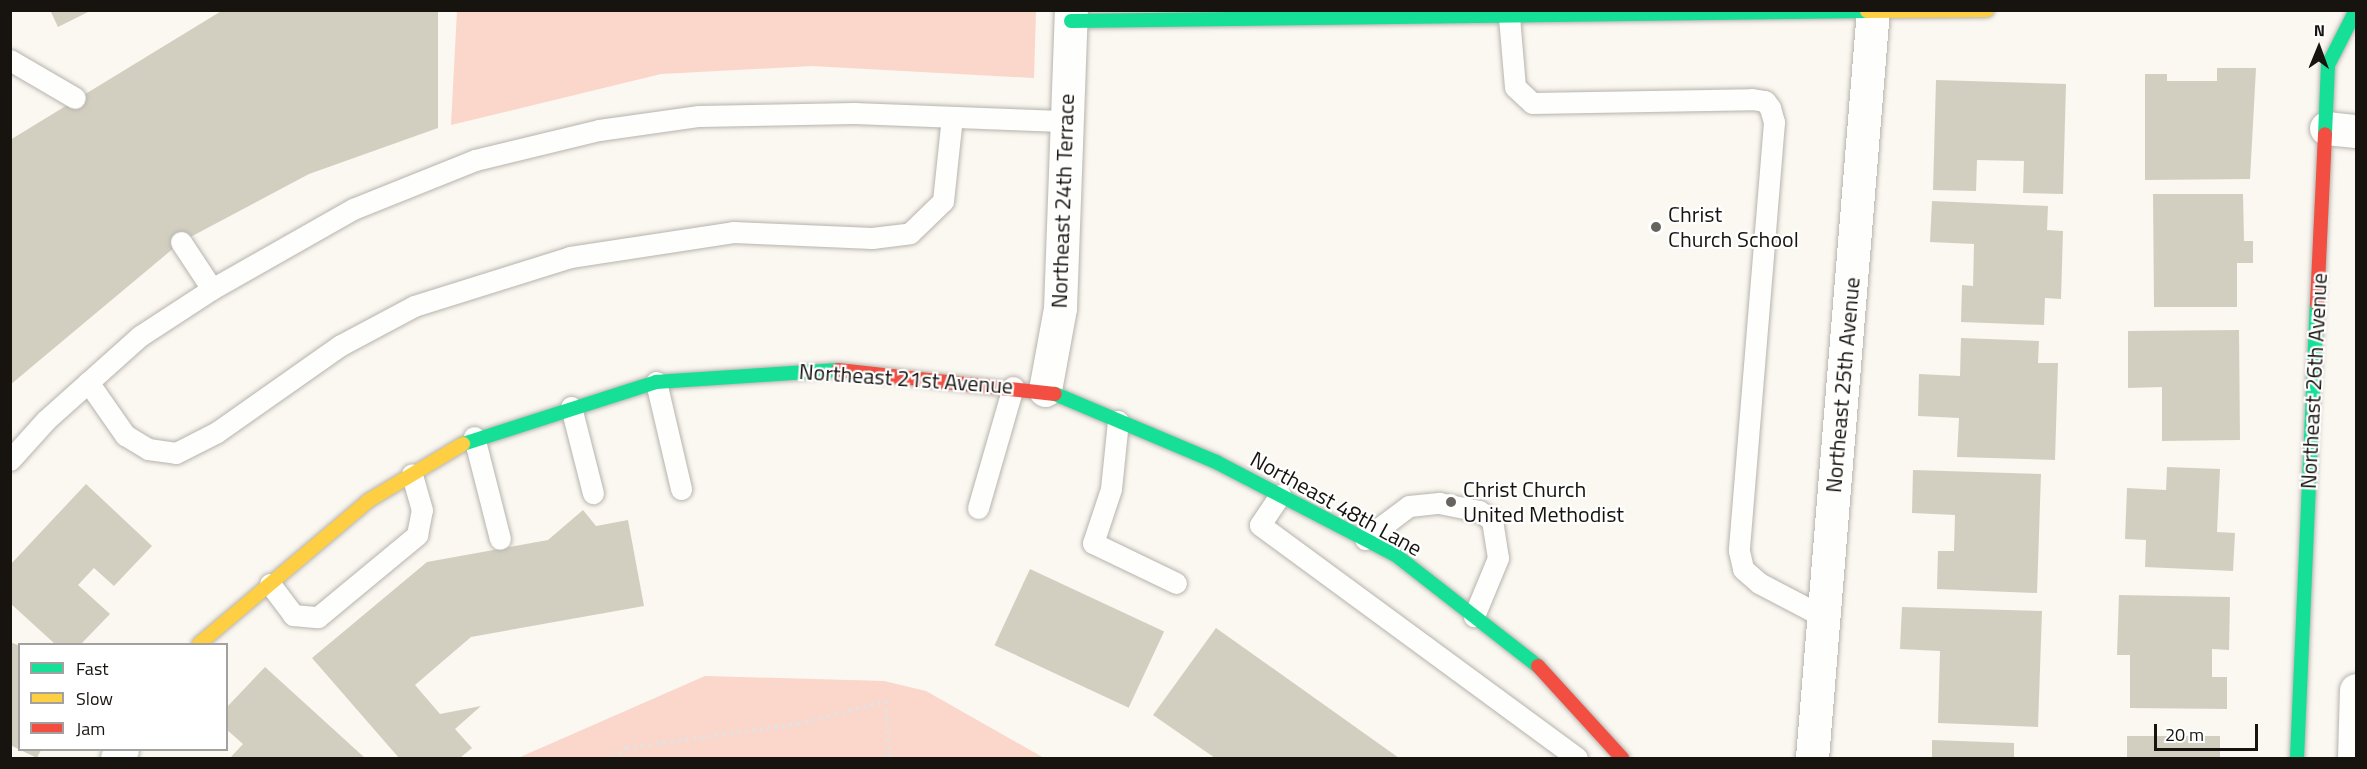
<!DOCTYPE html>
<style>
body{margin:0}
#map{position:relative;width:2367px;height:769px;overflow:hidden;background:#fbf7f1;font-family:"Titillium Web",sans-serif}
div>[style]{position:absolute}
.green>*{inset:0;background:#fad6cb}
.building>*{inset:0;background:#d3cfc0;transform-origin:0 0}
.path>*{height:4px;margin-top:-2px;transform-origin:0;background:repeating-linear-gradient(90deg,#e3e2e0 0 3px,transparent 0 7.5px)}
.roads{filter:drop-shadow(0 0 2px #b6b3ad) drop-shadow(0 0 2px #b6b3ad)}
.lane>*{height:21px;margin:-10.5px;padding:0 10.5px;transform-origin:10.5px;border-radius:10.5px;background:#fefefd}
.street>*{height:33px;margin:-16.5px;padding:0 16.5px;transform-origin:16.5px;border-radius:16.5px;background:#fefefd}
.fast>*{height:14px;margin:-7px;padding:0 7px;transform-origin:7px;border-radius:7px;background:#16e098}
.slow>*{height:14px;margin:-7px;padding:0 7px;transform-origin:7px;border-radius:7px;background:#ffcf43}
.jam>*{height:14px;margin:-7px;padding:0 7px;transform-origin:7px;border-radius:7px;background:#f24e42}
.dots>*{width:16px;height:16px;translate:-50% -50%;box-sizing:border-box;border:3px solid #fff;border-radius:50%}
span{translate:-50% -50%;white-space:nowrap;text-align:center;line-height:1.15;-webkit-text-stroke:4.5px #fff;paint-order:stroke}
.street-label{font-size:22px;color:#17140f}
.poi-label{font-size:22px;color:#17140f}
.left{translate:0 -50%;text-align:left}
.frame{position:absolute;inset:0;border:12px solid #17140f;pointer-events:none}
.legend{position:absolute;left:18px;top:643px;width:210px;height:108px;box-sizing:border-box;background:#fff;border:2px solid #a2a19f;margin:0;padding:8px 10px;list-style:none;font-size:18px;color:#17140f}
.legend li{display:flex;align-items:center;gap:12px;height:30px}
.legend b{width:30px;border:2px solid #a2a19f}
.north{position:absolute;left:2289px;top:18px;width:60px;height:60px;-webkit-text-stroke:4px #fff;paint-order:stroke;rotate:1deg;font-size:16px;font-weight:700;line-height:24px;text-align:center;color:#17140f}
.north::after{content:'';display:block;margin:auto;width:21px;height:27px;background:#17140f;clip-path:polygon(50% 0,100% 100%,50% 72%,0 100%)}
.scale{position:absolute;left:2154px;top:724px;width:104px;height:27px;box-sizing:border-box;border:3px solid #17140f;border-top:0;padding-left:8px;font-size:18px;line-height:21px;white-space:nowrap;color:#17140f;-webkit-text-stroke:4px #fff;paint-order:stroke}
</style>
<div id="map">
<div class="green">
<div style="clip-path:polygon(457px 11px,1036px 11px,1034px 78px,812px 66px,661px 74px,451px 125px)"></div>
<div style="clip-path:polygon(705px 676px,884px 681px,926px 691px,1044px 758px,518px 758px)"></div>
</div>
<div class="building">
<div style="clip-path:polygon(50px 10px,92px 10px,58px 27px)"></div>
<div style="clip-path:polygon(223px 10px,438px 10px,438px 128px,309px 174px,181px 242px,10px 385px,10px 140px)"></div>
<div style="clip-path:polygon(2217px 68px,2256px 68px,2250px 179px,2145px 180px,2145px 74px,2167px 74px,2167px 81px,2217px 81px)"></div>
<div style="clip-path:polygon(1936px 80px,2066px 84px,2063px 194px,2023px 193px,2024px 161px,1977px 160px,1976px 191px,1933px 190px)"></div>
<div style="clip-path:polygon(2153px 194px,2243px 194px,2244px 241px,2253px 241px,2253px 263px,2237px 263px,2237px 307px,2154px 307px)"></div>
<div style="clip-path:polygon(1932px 201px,2048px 206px,2047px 230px,2063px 231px,2061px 299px,2045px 298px,2044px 325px,1961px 322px,1962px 285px,1973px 286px,1974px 244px,1930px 242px)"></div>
<div style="clip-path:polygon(2239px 330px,2240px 440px,2162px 441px,2162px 387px,2128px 388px,2128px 331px)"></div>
<div style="clip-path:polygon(1961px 338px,2039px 341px,2038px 363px,2058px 363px,2055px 460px,1957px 457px,1959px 418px,1918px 416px,1919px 374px,1960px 376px)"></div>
<div style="clip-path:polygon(2167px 467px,2220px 469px,2217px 532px,2235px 533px,2233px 571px,2145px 567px,2146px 540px,2125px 539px,2127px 488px,2166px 490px)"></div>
<div style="clip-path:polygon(1913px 470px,2041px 474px,2037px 593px,1937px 589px,1938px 551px,1954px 551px,1955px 515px,1912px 513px)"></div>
<div style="clip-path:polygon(86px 484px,152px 546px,114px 586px,94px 568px,78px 585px,110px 614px,81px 644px,55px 644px,10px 603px,10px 565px)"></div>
<div style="clip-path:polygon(583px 510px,596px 526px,628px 520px,644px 606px,471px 637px,415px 685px,440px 714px,481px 706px,455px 729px,472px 748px,460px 758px,399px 758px,312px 658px,427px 562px,548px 540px)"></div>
<div style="left:1030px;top:569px;width:148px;height:84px;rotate:25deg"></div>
<div style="clip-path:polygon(2119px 595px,2230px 597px,2229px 650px,2212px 649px,2212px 677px,2227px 677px,2227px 709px,2130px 708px,2130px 655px,2117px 655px)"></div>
<div style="clip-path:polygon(1902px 607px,2042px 611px,2038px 727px,1938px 723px,1940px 651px,1900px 649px)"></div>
<div style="clip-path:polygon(1216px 628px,1399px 758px,1215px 758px,1153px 715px)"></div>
<div style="clip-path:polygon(10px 642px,20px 646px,20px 750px,41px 750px,37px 758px,10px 745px)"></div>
<div style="clip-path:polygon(265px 667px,365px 758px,230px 758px,243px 744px,226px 729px,226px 708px)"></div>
<div style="left:2127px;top:736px;width:93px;height:22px"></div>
<div style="clip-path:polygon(1932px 740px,2014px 743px,2014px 758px,1932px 758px)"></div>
</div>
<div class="path">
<div style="left:612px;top:758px;width:17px;rotate:-36deg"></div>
<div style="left:626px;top:748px;width:174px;rotate:-7.9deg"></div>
<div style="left:798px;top:724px;width:91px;rotate:-14.6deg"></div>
<div style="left:886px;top:701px;width:57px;rotate:87deg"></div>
</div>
<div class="roads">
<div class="lane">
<div style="left:1509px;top:17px;width:70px;rotate:85.1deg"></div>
<div style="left:1515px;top:87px;width:23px;rotate:43deg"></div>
<div style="left:1532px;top:103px;width:220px;rotate:-1deg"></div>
<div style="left:1752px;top:99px;width:13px;rotate:9deg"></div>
<div style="left:1765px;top:101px;width:9px;rotate:54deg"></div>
<div style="left:1770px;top:108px;width:15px;rotate:74deg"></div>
<div style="left:1774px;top:122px;width:430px;rotate:94.7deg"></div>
<div style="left:1739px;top:551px;width:18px;rotate:77deg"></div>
<div style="left:1743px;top:569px;width:21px;rotate:41deg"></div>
<div style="left:1759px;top:583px;width:73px;rotate:27.6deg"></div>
<div style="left:10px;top:60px;width:75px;rotate:30.3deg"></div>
<div style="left:181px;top:242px;width:56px;rotate:56.6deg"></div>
<div style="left:88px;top:382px;width:65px;rotate:55.1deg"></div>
<div style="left:125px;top:435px;width:27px;rotate:31deg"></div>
<div style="left:148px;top:449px;width:28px;rotate:8deg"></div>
<div style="left:176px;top:453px;width:46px;rotate:-27.1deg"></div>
<div style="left:217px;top:432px;width:151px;rotate:-35.1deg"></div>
<div style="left:341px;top:345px;width:83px;rotate:-28.1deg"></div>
<div style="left:414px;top:306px;width:164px;rotate:-17.4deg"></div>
<div style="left:570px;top:257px;width:165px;rotate:-8.7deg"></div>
<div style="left:733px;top:232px;width:139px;rotate:2.5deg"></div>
<div style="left:872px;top:238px;width:38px;rotate:-7deg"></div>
<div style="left:910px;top:233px;width:46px;rotate:-44.1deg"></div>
<div style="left:943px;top:201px;width:84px;rotate:-83.9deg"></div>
<div style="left:656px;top:382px;width:110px;rotate:76.8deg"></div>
<div style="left:571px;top:407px;width:89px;rotate:75.7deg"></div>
<div style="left:1118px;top:421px;width:68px;rotate:95.9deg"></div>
<div style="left:1111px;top:489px;width:57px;rotate:108.4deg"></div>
<div style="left:1093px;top:543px;width:92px;rotate:25.7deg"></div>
<div style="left:474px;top:437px;width:105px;rotate:75.7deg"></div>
<div style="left:10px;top:460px;width:54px;rotate:-48deg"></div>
<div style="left:46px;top:420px;width:126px;rotate:-41.8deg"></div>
<div style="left:140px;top:336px;width:86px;rotate:-33.1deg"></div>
<div style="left:212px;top:289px;width:162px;rotate:-29.6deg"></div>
<div style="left:353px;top:209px;width:131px;rotate:-21.9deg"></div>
<div style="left:475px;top:160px;width:128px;rotate:-13.6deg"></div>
<div style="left:599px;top:130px;width:101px;rotate:-8deg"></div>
<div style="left:699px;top:116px;width:155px;rotate:-1.1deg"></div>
<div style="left:854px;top:113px;width:213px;rotate:2.2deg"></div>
<div style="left:1280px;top:495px;width:36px;rotate:124deg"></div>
<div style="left:1260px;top:525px;width:393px;rotate:36.3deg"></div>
<div style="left:978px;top:508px;width:126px;rotate:-73.9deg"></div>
<div style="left:1365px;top:539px;width:55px;rotate:-36.9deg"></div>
<div style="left:1409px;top:506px;width:30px;rotate:-6deg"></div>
<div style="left:1439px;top:503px;width:41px;rotate:11.3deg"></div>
<div style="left:1479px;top:511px;width:16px;rotate:35deg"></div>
<div style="left:1492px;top:520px;width:38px;rotate:81deg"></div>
<div style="left:1498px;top:558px;width:63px;rotate:112.5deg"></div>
<div style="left:270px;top:584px;width:39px;rotate:53deg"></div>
<div style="left:293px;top:615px;width:25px;rotate:5deg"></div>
<div style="left:318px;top:617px;width:129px;rotate:-39.6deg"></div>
<div style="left:417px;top:535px;width:25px;rotate:-79deg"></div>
<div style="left:422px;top:510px;width:37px;rotate:-106deg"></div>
</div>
<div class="street">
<div style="left:2326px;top:128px;width:30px;rotate:6deg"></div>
<div style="left:1045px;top:390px;width:83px;rotate:-79.6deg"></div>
<div style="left:1060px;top:308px;width:298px;rotate:-87.9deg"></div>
<div style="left:117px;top:758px;width:9px;rotate:-58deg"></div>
<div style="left:1812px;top:758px;width:750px;rotate:-85.34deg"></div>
<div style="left:2354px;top:758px;width:68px;rotate:-88.3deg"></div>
</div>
<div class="fast">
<div style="left:1071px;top:21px;width:796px;rotate:-0.72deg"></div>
<div style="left:2325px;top:134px;width:69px;rotate:-87.5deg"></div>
<div style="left:2328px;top:65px;width:62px;rotate:-63deg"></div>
<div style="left:1055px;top:394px;width:175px;rotate:22.9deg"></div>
<div style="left:1216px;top:462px;width:204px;rotate:27.4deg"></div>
<div style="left:1397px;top:556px;width:179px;rotate:38deg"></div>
<div style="left:463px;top:444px;width:203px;rotate:-17.8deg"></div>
<div style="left:656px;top:382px;width:182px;rotate:-3.8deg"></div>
<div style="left:2297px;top:758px;width:454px;rotate:-87.5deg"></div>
</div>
<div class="slow">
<div style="left:1867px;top:11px;width:120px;rotate:-0.5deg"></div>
<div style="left:199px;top:644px;width:221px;rotate:-40.2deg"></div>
<div style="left:368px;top:501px;width:111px;rotate:-31deg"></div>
</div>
<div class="jam">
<div style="left:2317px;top:304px;width:170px;rotate:-87.3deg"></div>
<div style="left:838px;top:370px;width:218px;rotate:6.3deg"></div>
<div style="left:1538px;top:666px;width:125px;rotate:47.6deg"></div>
</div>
</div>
<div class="dots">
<div style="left:1656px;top:227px;background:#67635e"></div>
<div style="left:1451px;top:502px;background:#67635e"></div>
</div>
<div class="street-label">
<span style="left:1063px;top:201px;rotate:-88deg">Northeast 24th Terrace</span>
<span style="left:906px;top:379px;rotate:4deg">Northeast 21st Avenue</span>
<span style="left:2314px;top:381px;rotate:-87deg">Northeast 26th Avenue</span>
<span style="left:1843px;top:385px;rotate:-85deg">Northeast 25th Avenue</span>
<span style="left:1336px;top:504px;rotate:29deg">Northeast 48th Lane</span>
</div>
<div class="poi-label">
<span class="left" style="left:1668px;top:227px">Christ<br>Church School</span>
<span class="left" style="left:1463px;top:502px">Christ Church<br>United Methodist</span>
</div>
<div class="frame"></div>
<ul class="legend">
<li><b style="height:8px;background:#16e098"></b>Fast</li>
<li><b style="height:8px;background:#ffcf43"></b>Slow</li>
<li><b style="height:8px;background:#f24e42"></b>Jam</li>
</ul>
<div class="north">N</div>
<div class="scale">20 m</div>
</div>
